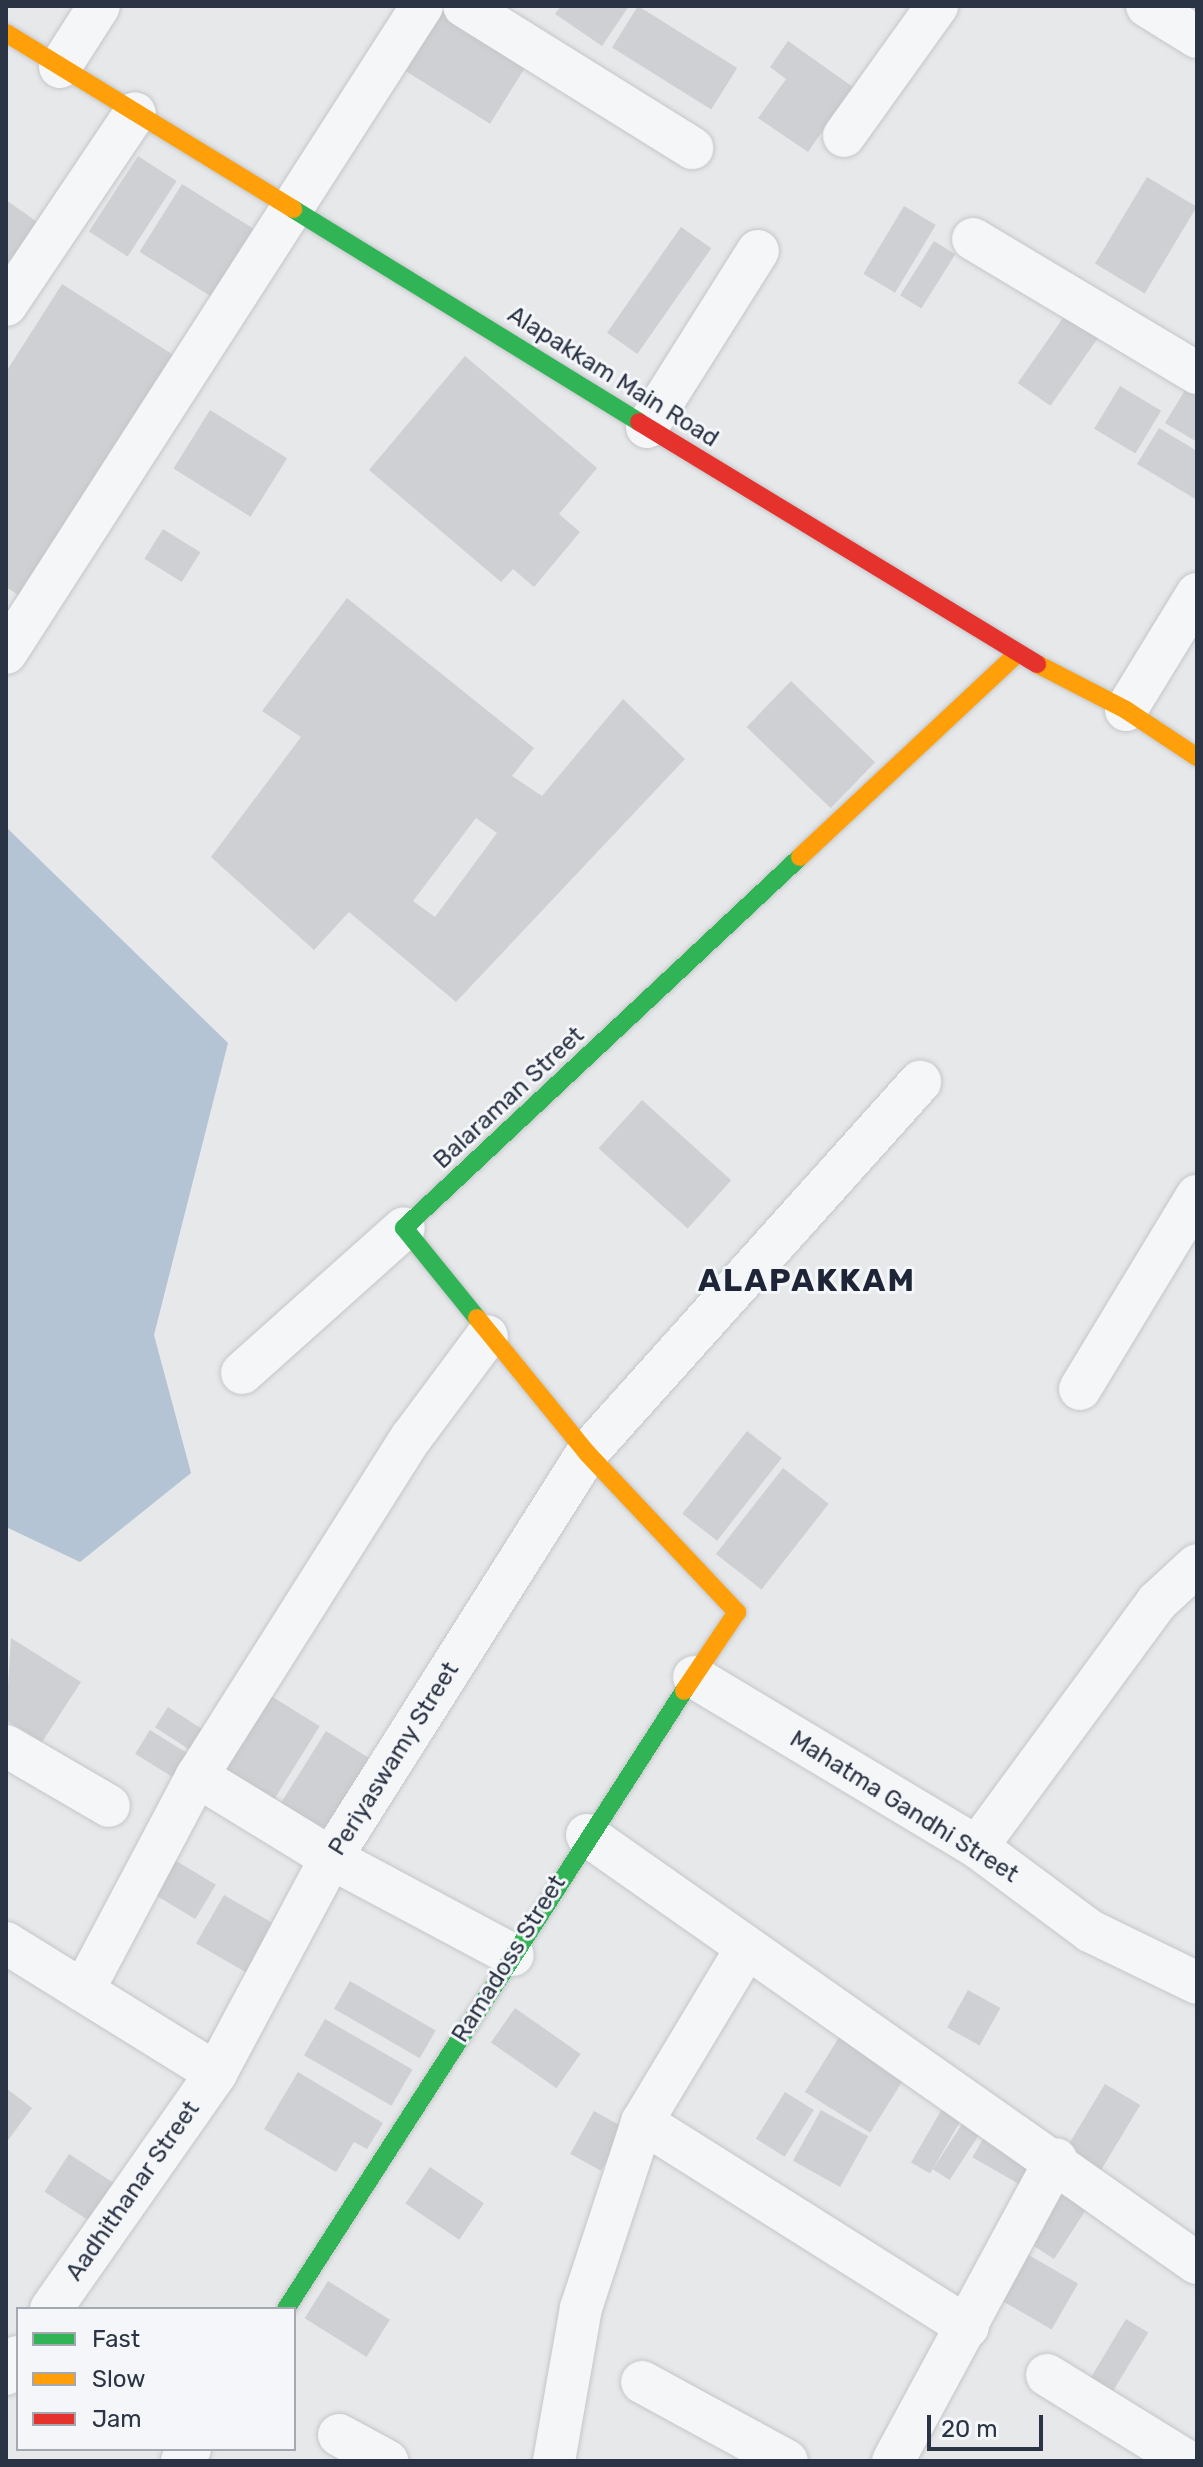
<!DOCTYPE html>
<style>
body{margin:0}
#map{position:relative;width:1203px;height:2467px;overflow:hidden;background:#e6e8ea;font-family:Rubik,sans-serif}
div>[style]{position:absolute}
.water>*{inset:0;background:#b4c4d5}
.building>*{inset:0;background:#ced0d3;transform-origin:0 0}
.roads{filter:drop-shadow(0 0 2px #c4c6c8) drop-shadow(0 0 2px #c4c6c8)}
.street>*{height:42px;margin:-21px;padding:0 21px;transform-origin:21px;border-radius:21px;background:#f5f6f7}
.fast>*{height:18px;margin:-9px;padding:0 9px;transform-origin:9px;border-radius:9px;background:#30b455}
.slow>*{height:18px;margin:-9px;padding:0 9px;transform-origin:9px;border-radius:9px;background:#ff9f0a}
.jam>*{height:18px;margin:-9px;padding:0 9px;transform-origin:9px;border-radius:9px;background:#e5322d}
span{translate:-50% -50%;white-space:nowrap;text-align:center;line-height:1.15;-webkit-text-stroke:6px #f4f6f9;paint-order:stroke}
.street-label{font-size:24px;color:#2b3445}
.district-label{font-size:32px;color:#1d2536;font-weight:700;letter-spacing:2px}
.frame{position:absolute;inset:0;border:8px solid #2b3445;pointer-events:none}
.legend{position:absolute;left:16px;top:2307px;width:280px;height:144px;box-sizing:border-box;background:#f4f6f9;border:2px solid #a4a8b1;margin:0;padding:10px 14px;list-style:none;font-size:24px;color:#2b3445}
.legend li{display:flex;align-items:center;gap:16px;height:40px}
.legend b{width:40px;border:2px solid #a4a8b1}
.scale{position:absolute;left:927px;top:2415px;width:116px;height:36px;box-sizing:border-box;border:4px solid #2b3445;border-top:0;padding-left:10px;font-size:24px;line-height:28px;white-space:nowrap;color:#2b3445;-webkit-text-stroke:6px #f4f6f9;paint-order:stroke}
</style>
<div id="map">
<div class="water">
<div style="clip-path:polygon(6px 827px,228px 1043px,154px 1335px,191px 1473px,80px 1562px,6px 1527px)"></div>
</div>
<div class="building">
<div style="clip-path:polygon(561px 6px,629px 6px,602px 46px,555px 14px)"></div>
<div style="left:638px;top:6px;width:117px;height:49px;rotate:32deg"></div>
<div style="left:442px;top:10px;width:101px;height:71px;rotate:32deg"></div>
<div style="clip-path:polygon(788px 41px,853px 87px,808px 152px,758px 118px,786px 79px,770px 67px)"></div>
<div style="left:138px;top:156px;width:46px;height:90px;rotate:33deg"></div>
<div style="left:1147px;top:177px;width:58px;height:101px;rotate:31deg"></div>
<div style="left:182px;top:184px;width:100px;height:80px;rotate:32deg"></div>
<div style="clip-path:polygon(6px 200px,50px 231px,6px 270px)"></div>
<div style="left:904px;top:206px;width:37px;height:79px;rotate:31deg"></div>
<div style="left:681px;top:227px;width:37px;height:129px;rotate:35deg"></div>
<div style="left:934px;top:241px;width:25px;height:64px;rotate:32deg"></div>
<div style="clip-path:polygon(62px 284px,175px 356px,23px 598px,6px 587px,6px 372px)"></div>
<div style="left:1075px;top:301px;width:40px;height:100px;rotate:35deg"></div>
<div style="clip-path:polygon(465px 356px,597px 468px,559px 514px,580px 532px,534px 587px,513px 569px,501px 582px,369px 470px)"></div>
<div style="clip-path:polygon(1190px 382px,1197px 386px,1197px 442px,1165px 423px)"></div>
<div style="left:1120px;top:386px;width:48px;height:50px;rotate:31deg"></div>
<div style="left:210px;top:410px;width:91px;height:69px;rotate:32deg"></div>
<div style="clip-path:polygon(1159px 428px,1197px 451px,1197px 500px,1137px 464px)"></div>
<div style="left:163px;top:529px;width:44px;height:35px;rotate:32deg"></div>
<div style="clip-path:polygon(evenodd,347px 598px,534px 748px,512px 776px,542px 796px,623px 699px,685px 759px,456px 1002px,349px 912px,314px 950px,211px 857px,301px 737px,262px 711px,347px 598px,476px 818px,497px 833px,435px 917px,413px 901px,476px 818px)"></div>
<div style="left:791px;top:681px;width:117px;height:64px;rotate:44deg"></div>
<div style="left:642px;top:1100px;width:120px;height:65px;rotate:42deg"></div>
<div style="left:747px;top:1431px;width:44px;height:105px;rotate:38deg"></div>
<div style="left:783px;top:1468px;width:58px;height:109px;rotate:38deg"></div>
<div style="clip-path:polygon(11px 1638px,81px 1682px,42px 1742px,6px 1720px)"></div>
<div style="left:268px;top:1694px;width:61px;height:93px;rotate:32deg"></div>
<div style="left:168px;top:1707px;width:46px;height:24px;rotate:33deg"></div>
<div style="left:150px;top:1730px;width:52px;height:28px;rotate:32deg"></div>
<div style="left:326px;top:1731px;width:64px;height:90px;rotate:32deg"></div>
<div style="left:173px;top:1859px;width:50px;height:40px;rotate:31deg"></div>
<div style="left:224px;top:1895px;width:61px;height:56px;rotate:30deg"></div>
<div style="left:350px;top:1981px;width:99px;height:32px;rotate:30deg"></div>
<div style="left:968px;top:1990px;width:37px;height:43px;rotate:29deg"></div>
<div style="left:515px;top:2008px;width:80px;height:42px;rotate:35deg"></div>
<div style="left:325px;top:2019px;width:101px;height:42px;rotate:30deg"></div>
<div style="left:843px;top:2031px;width:77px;height:72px;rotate:32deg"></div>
<div style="clip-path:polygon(298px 2072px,383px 2123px,367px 2149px,354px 2142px,336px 2172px,264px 2129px)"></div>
<div style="left:1105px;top:2084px;width:41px;height:79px;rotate:31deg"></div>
<div style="clip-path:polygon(6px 2088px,32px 2108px,6px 2143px)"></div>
<div style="left:785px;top:2092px;width:34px;height:55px;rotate:32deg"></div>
<div style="left:946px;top:2102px;width:22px;height:70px;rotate:30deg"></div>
<div style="left:821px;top:2110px;width:54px;height:58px;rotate:29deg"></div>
<div style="left:594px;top:2111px;width:35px;height:49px;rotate:29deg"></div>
<div style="left:966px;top:2118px;width:20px;height:61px;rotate:33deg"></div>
<div style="left:990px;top:2127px;width:66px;height:35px;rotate:30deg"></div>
<div style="left:69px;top:2154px;width:69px;height:45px;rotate:33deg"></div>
<div style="left:430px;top:2167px;width:65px;height:44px;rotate:34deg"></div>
<div style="left:1067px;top:2184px;width:30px;height:70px;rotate:33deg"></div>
<div style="left:1027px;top:2254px;width:59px;height:53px;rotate:30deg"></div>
<div style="left:328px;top:2281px;width:73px;height:44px;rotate:32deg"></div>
<div style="left:1126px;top:2319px;width:26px;height:72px;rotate:31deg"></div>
</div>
<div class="roads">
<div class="street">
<div style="left:464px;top:6px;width:269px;rotate:31.9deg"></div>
<div style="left:1147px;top:6px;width:59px;rotate:31.8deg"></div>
<div style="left:60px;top:67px;width:72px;rotate:-57.4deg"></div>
<div style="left:844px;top:136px;width:160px;rotate:-54.4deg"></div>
<div style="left:973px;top:239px;width:261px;rotate:30.9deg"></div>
<div style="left:6px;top:305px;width:231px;rotate:-56.1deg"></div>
<div style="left:647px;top:427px;width:208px;rotate:-57.8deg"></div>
<div style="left:6px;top:653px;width:769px;rotate:-57.26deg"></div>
<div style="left:1126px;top:710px;width:136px;rotate:-58.5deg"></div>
<div style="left:242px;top:1373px;width:217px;rotate:-41.8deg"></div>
<div style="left:1080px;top:1389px;width:226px;rotate:-58.8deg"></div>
<div style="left:694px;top:1677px;width:330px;rotate:31deg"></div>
<div style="left:977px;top:1847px;width:141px;rotate:36.6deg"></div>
<div style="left:1090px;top:1931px;width:119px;rotate:25.9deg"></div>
<div style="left:6px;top:1746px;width:119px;rotate:30.2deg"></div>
<div style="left:197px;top:1776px;width:157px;rotate:31.5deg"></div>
<div style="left:331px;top:1858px;width:206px;rotate:28.1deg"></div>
<div style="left:587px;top:1835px;width:745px;rotate:35.06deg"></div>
<div style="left:977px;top:1847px;width:304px;rotate:-53.7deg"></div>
<div style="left:1157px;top:1602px;width:54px;rotate:-42.8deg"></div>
<div style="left:6px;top:1943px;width:247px;rotate:31.8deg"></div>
<div style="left:83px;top:1991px;width:243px;rotate:-62.1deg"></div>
<div style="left:197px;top:1776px;width:400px;rotate:-57.7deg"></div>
<div style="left:411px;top:1438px;width:127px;rotate:-53.3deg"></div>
<div style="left:642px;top:2122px;width:385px;rotate:32.2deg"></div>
<div style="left:51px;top:2309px;width:288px;rotate:-55deg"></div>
<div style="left:216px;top:2073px;width:244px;rotate:-61.9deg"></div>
<div style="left:331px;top:1858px;width:479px;rotate:-57.7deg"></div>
<div style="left:587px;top:1453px;width:499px;rotate:-48.1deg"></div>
<div style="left:6px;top:2374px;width:21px;rotate:-55deg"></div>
<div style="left:1047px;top:2375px;width:163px;rotate:31.7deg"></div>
<div style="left:642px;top:2382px;width:165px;rotate:28.6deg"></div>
<div style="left:339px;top:2435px;width:55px;rotate:28.4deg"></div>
<div style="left:182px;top:2461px;width:14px;rotate:-56deg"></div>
<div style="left:554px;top:2461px;width:155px;rotate:-80deg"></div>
<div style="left:581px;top:2308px;width:196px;rotate:-71.8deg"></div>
<div style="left:642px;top:2122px;width:202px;rotate:-59deg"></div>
<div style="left:893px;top:2461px;width:343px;rotate:-61.6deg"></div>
</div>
<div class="fast">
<div style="left:293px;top:209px;width:406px;rotate:31.6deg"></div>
<div style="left:477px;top:1318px;width:116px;rotate:-129deg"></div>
<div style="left:404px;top:1228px;width:543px;rotate:-43.13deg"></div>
<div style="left:286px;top:2309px;width:735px;rotate:-57.22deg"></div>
</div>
<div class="slow">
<div style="left:6px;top:33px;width:337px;rotate:31.5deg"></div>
<div style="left:1037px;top:664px;width:100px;rotate:27.3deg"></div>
<div style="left:1126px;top:710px;width:85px;rotate:33.5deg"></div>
<div style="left:800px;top:857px;width:297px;rotate:-43.1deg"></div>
<div style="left:477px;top:1318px;width:174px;rotate:50.8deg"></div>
<div style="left:587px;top:1453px;width:219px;rotate:46.7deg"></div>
<div style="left:737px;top:1612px;width:95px;rotate:123.9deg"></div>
</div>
<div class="jam">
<div style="left:639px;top:422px;width:466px;rotate:31.3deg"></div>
</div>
</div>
<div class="street-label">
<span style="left:613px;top:377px;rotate:32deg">Alapakkam Main Road</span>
<span style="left:509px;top:1098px;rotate:-43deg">Balaraman Street</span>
<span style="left:394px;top:1759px;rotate:-58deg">Periyaswamy Street</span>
<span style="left:904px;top:1807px;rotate:32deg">Mahatma Gandhi Street</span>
<span style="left:509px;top:1959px;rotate:-58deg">Ramadoss Street</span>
<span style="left:133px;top:2191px;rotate:-55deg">Aadhithanar Street</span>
</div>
<div class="district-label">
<span style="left:807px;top:1280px">ALAPAKKAM</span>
</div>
<div class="frame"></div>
<ul class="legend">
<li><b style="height:10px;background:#30b455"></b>Fast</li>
<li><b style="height:10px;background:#ff9f0a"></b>Slow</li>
<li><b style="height:10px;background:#e5322d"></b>Jam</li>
</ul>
<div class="scale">20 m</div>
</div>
